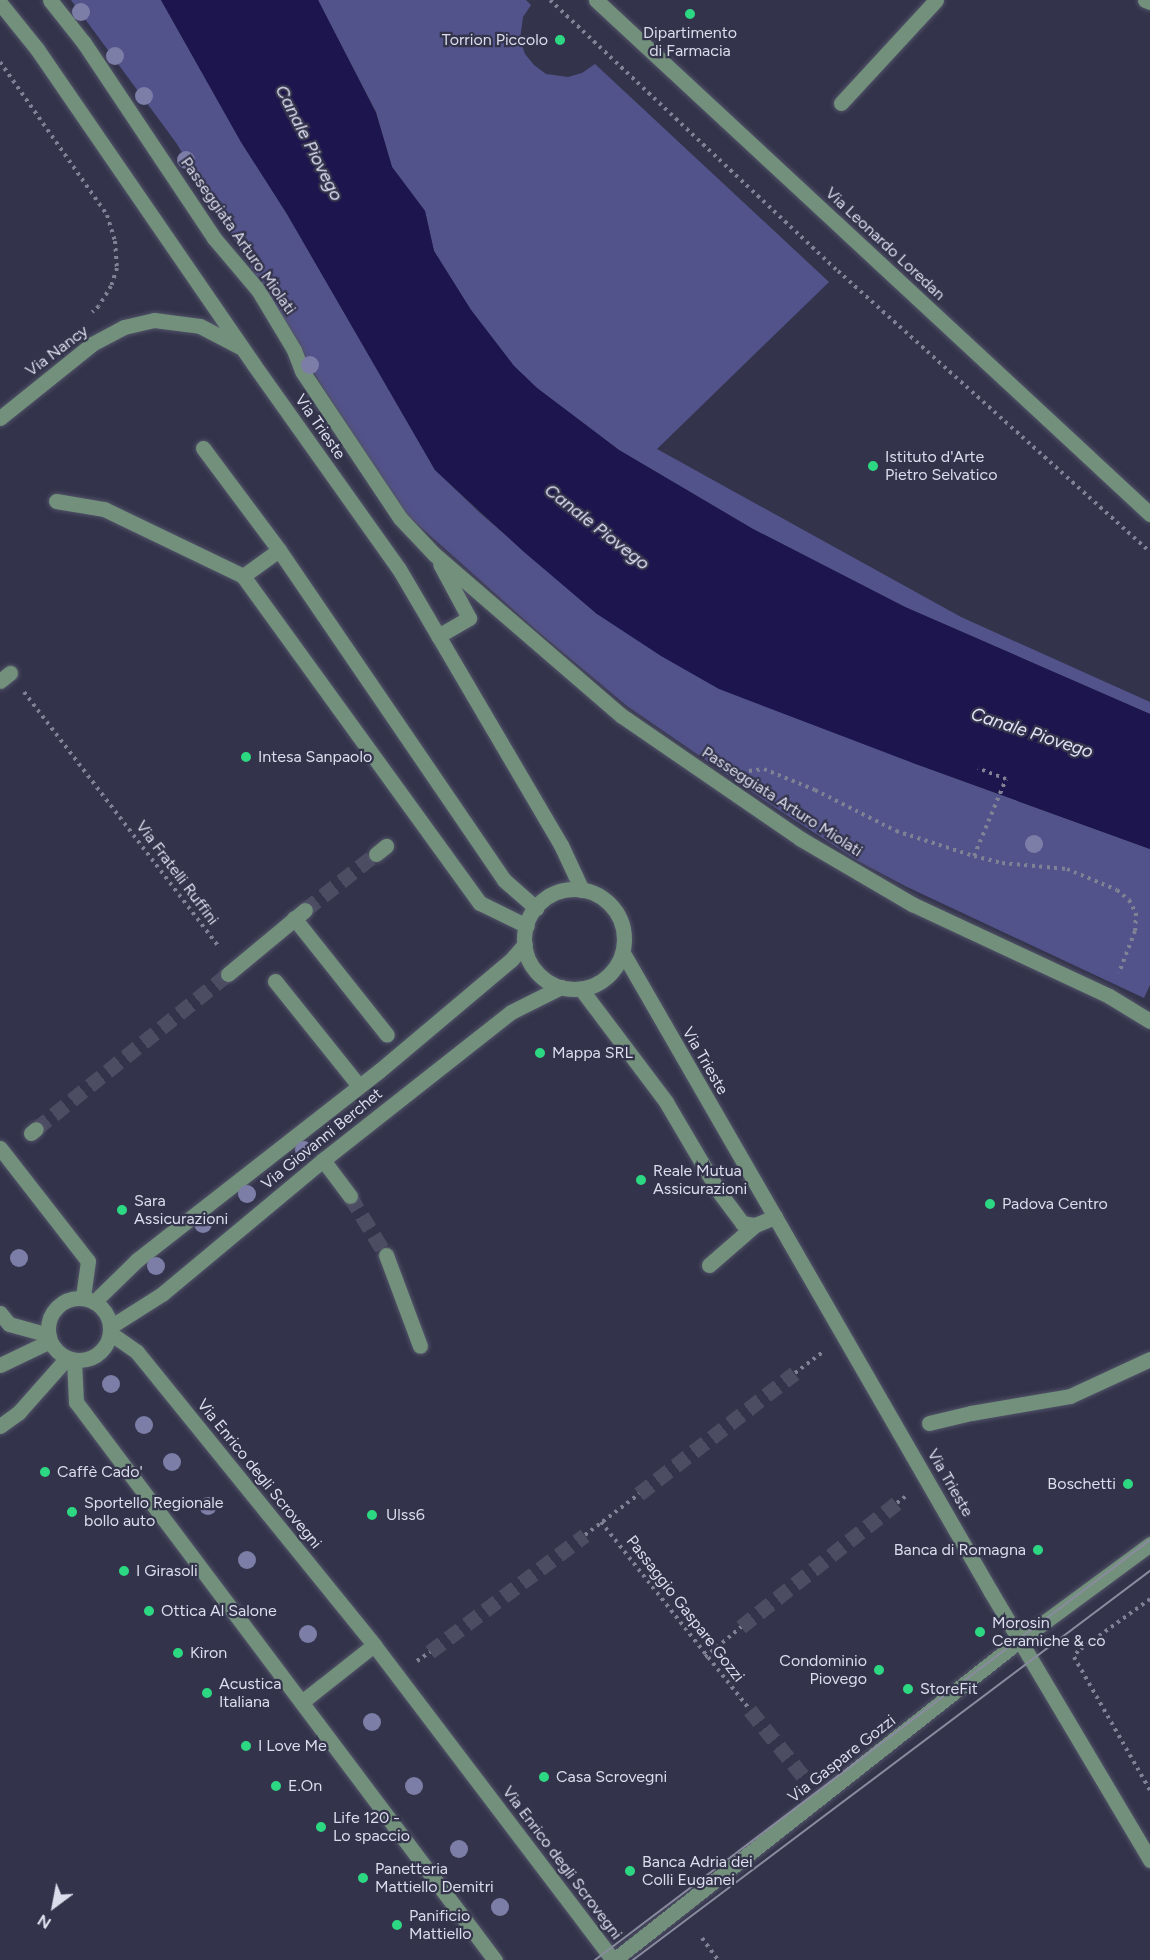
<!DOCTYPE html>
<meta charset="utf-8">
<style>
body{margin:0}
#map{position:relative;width:1150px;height:1960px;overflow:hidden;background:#33344b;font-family:Figtree,sans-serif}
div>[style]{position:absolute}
.green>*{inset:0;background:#53538c}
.water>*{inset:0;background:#1d154e}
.minor-tunnel>*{height:15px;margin-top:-7.5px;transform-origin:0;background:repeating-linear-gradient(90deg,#4c4d63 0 15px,transparent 0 23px)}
.path>*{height:4px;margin-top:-2px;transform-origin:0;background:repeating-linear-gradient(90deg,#7f8194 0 3px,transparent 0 7.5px)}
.roads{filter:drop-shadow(0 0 2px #515268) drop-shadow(0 0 2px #515268)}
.minor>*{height:15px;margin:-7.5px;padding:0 7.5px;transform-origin:7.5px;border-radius:7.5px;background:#73907c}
.minor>.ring{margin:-7.5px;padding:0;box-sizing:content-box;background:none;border:15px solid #73907c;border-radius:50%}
.tram>*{height:1.5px;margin:-0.75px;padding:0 0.75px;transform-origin:0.75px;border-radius:0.75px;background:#898b9e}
.trees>*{width:18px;height:18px;margin:-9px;border-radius:50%;background:#7d7ea7}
.dots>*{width:16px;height:16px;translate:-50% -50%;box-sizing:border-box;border:3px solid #33344b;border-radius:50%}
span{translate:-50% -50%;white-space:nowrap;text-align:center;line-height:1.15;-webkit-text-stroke:4.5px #33344b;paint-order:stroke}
.poi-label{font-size:16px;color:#dbddec}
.right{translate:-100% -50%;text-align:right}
.left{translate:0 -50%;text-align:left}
.street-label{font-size:16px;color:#dbddec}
.water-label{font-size:18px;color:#e1e3f6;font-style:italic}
.north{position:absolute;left:24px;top:1876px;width:60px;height:60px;-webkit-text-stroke:4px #33344b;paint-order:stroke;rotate:212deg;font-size:16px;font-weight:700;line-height:24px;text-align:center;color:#dbddec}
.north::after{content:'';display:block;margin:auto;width:21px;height:27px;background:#dbddec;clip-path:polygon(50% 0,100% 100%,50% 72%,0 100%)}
</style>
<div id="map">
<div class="green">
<div style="clip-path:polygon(71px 0,161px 0,241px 142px,287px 214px,435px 470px,480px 513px,597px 614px,913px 763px,1150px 849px,1150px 985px,1144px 998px,905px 886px,858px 861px,771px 805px,627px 706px,535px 629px,406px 514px,322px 386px,177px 144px)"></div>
<div style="clip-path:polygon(318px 0,526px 0,531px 5px,523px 17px,520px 39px,525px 54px,534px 65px,546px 74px,568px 77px,582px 73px,595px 64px,829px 282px,657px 449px,961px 617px,1150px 702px,1150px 714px,905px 607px,753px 529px,619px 450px,537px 388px,514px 366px,471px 310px,434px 251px,425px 211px,392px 167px,376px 112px)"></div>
</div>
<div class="water">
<div style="clip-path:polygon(161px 0,318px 0,376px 113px,392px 167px,425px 211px,434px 251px,471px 310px,514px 366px,537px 388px,619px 450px,753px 529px,905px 607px,1150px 714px,1150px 849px,913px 763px,719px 689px,661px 656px,597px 614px,524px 552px,435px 470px,287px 214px,241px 142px)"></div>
</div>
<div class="minor-tunnel">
<div style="left:305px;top:910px;width:90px;rotate:-38.3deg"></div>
<div style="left:36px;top:1129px;width:247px;rotate:-38.9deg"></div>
<div style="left:350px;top:1196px;width:69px;rotate:58.6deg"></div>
<div style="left:639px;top:1494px;width:197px;rotate:-37.8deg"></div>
<div style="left:741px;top:1627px;width:199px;rotate:-38.5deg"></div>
<div style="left:430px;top:1652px;width:194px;rotate:-37deg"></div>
<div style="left:750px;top:1710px;width:85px;rotate:51.2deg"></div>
</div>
<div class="path">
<div style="left:550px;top:0;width:395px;rotate:43.3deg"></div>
<div style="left:838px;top:271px;width:420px;rotate:42deg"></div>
<div style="left:0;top:62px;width:187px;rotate:55deg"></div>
<div style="left:107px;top:215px;width:27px;rotate:73deg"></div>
<div style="left:115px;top:241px;width:27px;rotate:86deg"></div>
<div style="left:117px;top:268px;width:19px;rotate:108deg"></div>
<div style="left:111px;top:286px;width:23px;rotate:121deg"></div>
<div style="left:99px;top:306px;width:9px;rotate:139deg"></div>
<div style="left:24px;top:692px;width:322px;rotate:52.6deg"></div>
<div style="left:749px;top:771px;width:15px;rotate:-8deg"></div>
<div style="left:764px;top:769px;width:55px;rotate:22.4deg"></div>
<div style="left:815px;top:790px;width:91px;rotate:26.8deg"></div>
<div style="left:896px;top:831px;width:82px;rotate:17.8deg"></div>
<div style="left:974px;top:856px;width:83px;rotate:-67.4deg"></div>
<div style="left:1006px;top:779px;width:30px;rotate:-159deg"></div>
<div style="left:974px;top:856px;width:29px;rotate:14deg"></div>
<div style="left:1002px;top:863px;width:65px;rotate:5.3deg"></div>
<div style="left:1067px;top:869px;width:54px;rotate:22.8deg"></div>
<div style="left:1117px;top:890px;width:16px;rotate:40deg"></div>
<div style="left:1129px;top:900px;width:15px;rotate:62deg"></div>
<div style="left:1136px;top:913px;width:18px;rotate:93deg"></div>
<div style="left:1135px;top:931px;width:45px;rotate:110.9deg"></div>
<div style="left:795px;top:1373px;width:35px;rotate:-37deg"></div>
<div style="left:897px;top:1503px;width:11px;rotate:-38deg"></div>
<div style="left:601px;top:1522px;width:240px;rotate:51.6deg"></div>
<div style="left:585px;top:1535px;width:68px;rotate:-37.2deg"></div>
<div style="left:1150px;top:1599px;width:89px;rotate:144.2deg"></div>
<div style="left:1078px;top:1651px;width:7px;rotate:124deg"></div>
<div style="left:1074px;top:1657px;width:153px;rotate:60.3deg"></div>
<div style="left:705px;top:1657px;width:47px;rotate:-39.8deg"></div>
<div style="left:417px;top:1661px;width:16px;rotate:-35deg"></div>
<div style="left:702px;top:1938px;width:27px;rotate:54deg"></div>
</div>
<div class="roads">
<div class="minor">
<div style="left:50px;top:0;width:55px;rotate:51.7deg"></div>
<div style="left:84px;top:43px;width:234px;rotate:56.3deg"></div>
<div style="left:214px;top:238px;width:68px;rotate:49.8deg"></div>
<div style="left:258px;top:290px;width:70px;rotate:59deg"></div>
<div style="left:294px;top:350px;width:22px;rotate:69deg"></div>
<div style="left:302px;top:371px;width:177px;rotate:56.3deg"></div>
<div style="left:400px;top:518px;width:50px;rotate:46.6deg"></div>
<div style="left:434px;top:554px;width:248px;rotate:40.8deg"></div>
<div style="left:622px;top:716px;width:217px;rotate:34.5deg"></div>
<div style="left:801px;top:839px;width:129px;rotate:30.4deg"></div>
<div style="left:912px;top:904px;width:217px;rotate:25deg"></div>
<div style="left:1109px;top:996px;width:48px;rotate:31.4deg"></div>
<div style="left:596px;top:0;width:756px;rotate:42.86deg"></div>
<div style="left:1145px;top:0;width:5px;rotate:22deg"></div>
<div style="left:0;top:3px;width:59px;rotate:51.2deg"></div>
<div style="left:37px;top:49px;width:383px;rotate:55.5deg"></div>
<div style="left:254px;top:365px;width:250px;rotate:54.6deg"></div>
<div style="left:399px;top:569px;width:320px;rotate:59.6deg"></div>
<div style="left:561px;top:845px;width:50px;rotate:65deg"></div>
<div style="left:841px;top:103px;width:140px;rotate:-47.3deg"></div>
<div style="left:0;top:418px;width:118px;rotate:-38.8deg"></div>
<div style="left:92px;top:344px;width:36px;rotate:-28deg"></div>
<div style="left:124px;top:327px;width:31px;rotate:-13deg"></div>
<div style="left:154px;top:320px;width:46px;rotate:7.4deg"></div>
<div style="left:200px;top:326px;width:45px;rotate:27.7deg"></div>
<div style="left:203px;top:448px;width:127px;rotate:53.3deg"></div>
<div style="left:279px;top:550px;width:399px;rotate:55.7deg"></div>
<div style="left:504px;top:880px;width:43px;rotate:41.2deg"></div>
<div style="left:56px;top:501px;width:49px;rotate:9.5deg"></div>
<div style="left:104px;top:509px;width:154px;rotate:25.7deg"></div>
<div style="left:279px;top:550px;width:44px;rotate:144.2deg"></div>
<div style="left:243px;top:576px;width:404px;rotate:54.1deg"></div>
<div style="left:480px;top:903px;width:52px;rotate:26.1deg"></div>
<div style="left:438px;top:636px;width:36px;rotate:-30deg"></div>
<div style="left:469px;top:618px;width:61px;rotate:-118.2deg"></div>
<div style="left:0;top:681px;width:13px;rotate:-39deg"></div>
<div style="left:376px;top:854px;width:13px;rotate:-39deg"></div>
<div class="ring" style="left:524px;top:889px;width:85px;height:85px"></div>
<div style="left:294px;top:918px;width:149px;rotate:51.5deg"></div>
<div style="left:623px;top:953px;width:737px;rotate:60.06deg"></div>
<div style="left:991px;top:1592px;width:312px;rotate:59.3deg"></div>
<div style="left:228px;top:974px;width:100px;rotate:-39.7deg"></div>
<div style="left:275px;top:981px;width:134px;rotate:51.3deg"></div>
<div style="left:581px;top:989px;width:141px;rotate:53deg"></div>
<div style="left:666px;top:1102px;width:104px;rotate:59.5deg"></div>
<div style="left:719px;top:1192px;width:39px;rotate:53deg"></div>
<div style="left:742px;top:1223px;width:13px;rotate:9deg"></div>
<div style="left:755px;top:1225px;width:22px;rotate:-22deg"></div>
<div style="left:31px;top:1133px;width:6px;rotate:-39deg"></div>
<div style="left:0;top:1148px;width:143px;rotate:52.1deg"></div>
<div style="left:88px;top:1261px;width:37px;rotate:98deg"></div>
<div style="left:323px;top:1160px;width:45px;rotate:53.1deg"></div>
<div style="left:386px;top:1255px;width:97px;rotate:69.5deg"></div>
<div style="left:709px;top:1265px;width:61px;rotate:-41deg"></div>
<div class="ring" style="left:48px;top:1298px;width:47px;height:47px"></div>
<div style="left:94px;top:1302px;width:60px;rotate:-44.3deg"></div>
<div style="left:137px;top:1260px;width:307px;rotate:-38deg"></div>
<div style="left:379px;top:1071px;width:172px;rotate:-40.1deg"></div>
<div style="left:511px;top:960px;width:21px;rotate:-49deg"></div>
<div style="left:0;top:1313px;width:14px;rotate:51deg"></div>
<div style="left:9px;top:1324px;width:41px;rotate:15.4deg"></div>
<div style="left:110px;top:1327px;width:62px;rotate:-32.4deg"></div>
<div style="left:162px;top:1294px;width:209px;rotate:-39.8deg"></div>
<div style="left:323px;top:1160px;width:239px;rotate:-38.2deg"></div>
<div style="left:511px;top:1012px;width:56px;rotate:-26.6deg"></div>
<div style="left:110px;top:1333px;width:33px;rotate:35deg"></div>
<div style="left:137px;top:1352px;width:377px;rotate:51deg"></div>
<div style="left:374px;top:1645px;width:395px;rotate:52.8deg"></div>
<div style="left:74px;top:1360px;width:42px;rotate:87.3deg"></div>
<div style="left:76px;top:1402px;width:698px;rotate:53.1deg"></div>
<div style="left:0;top:1365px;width:55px;rotate:-25.6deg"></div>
<div style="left:929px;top:1423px;width:43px;rotate:-13.4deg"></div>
<div style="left:971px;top:1413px;width:100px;rotate:-9.7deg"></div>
<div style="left:1070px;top:1396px;width:88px;rotate:-24.8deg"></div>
<div style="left:0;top:1426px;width:24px;rotate:-36deg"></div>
<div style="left:19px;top:1412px;width:72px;rotate:-48.4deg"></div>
<div style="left:303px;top:1701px;width:90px;rotate:-38.3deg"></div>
<div style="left:614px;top:1960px;width:517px;rotate:-38.24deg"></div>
<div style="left:1020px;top:1640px;width:162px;rotate:-36.4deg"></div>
</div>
</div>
<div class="tram">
<div style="left:595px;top:1960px;width:696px;rotate:-37.12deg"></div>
<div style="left:633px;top:1960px;width:647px;rotate:-36.96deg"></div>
</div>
<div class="trees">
<div style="left:81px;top:12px"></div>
<div style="left:115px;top:56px"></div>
<div style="left:144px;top:96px"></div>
<div style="left:186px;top:160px"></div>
<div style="left:310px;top:365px"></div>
<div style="left:1034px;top:844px"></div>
<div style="left:304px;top:1150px"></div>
<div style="left:247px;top:1194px"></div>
<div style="left:203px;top:1224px"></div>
<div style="left:19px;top:1258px"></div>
<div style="left:156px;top:1266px"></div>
<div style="left:111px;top:1384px"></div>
<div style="left:144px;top:1425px"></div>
<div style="left:172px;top:1462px"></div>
<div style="left:208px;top:1506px"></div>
<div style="left:247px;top:1560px"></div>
<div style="left:308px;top:1634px"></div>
<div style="left:372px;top:1722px"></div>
<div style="left:414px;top:1786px"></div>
<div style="left:459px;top:1849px"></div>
<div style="left:500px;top:1907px"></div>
</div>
<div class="dots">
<div style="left:690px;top:14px;background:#2dd883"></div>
<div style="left:560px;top:40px;background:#2dd883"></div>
<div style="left:873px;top:466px;background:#2dd883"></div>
<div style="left:246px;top:757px;background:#2dd883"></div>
<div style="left:540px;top:1053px;background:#2dd883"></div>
<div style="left:641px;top:1180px;background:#2dd883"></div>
<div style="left:990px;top:1204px;background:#2dd883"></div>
<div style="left:122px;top:1210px;background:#2dd883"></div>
<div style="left:45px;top:1472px;background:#2dd883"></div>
<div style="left:1128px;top:1484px;background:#2dd883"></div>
<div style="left:72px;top:1512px;background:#2dd883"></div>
<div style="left:372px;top:1515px;background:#2dd883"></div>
<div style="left:1038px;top:1550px;background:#2dd883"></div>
<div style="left:124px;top:1571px;background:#2dd883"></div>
<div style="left:149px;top:1611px;background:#2dd883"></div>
<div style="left:980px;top:1632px;background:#2dd883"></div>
<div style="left:178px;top:1653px;background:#2dd883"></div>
<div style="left:879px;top:1670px;background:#2dd883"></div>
<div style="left:908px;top:1689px;background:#2dd883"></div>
<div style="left:207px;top:1693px;background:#2dd883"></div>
<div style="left:246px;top:1746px;background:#2dd883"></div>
<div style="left:544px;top:1777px;background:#2dd883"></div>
<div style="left:276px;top:1786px;background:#2dd883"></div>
<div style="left:321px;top:1827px;background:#2dd883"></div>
<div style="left:630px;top:1871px;background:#2dd883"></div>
<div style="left:363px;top:1878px;background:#2dd883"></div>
<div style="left:397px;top:1925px;background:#2dd883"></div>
</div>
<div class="poi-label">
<span style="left:690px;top:42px">Dipartimento<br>di Farmacia</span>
<span class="right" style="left:548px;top:40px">Torrion Piccolo</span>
<span class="left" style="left:885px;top:466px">Istituto d'Arte<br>Pietro Selvatico</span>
<span class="left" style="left:258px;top:757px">Intesa Sanpaolo</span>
<span class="left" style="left:552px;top:1053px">Mappa SRL</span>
<span class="left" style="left:653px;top:1180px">Reale Mutua<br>Assicurazioni</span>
<span class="left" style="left:134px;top:1210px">Sara<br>Assicurazioni</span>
<span class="left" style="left:1002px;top:1204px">Padova Centro</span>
<span class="left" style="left:57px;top:1472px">Caffè Cado'</span>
<span class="right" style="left:1116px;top:1484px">Boschetti</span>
<span class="left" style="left:84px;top:1512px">Sportello Regionale<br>bollo auto</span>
<span class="left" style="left:386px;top:1515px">Ulss6</span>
<span class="right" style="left:1026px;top:1550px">Banca di Romagna</span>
<span class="left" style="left:136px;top:1571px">I Girasoli</span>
<span class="left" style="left:161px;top:1611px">Ottica Al Salone</span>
<span class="left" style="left:992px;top:1632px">Morosin<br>Ceramiche &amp; co</span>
<span class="left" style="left:190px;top:1653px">Kìron</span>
<span class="right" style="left:867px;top:1670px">Condominio<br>Piovego</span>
<span class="left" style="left:219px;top:1693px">Acustica<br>Italiana</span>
<span class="left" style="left:920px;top:1689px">StoreFit</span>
<span class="left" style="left:258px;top:1746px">I Love Me</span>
<span class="left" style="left:556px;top:1777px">Casa Scrovegni</span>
<span class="left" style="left:288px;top:1786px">E.On</span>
<span class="left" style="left:333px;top:1827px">Life 120 -<br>Lo spaccio</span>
<span class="left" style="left:642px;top:1871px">Banca Adria dei<br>Colli Euganei</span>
<span class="left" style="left:375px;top:1878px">Panetteria<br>Mattiello Demitri</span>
<span class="left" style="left:409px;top:1925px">Panificio<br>Mattiello</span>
</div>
<div class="street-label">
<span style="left:238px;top:236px;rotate:55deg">Passeggiata Arturo Miolati</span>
<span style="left:885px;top:244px;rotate:43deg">Via Leonardo Loredan</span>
<span style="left:57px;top:351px;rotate:-37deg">Via Nancy</span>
<span style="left:320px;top:427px;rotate:55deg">Via Trieste</span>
<span style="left:782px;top:802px;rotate:33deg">Passeggiata Arturo Miolati</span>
<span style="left:177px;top:873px;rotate:53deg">Via Fratelli Ruffini</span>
<span style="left:705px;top:1061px;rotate:60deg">Via Trieste</span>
<span style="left:322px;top:1139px;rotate:-39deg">Via Giovanni Berchet</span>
<span style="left:259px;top:1474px;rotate:51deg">Via Enrico degli Scrovegni</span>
<span style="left:950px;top:1483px;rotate:60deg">Via Trieste</span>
<span style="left:685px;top:1609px;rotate:52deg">Passaggio Gaspare Gozzi</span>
<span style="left:842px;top:1759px;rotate:-38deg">Via Gaspare Gozzi</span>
<span style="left:562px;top:1863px;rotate:53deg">Via Enrico degli Scrovegni</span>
</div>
<div class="water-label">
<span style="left:309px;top:143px;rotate:63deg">Canale Piovego</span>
<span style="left:597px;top:527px;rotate:38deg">Canale Piovego</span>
<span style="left:1032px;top:733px;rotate:18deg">Canale Piovego</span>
</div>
<div class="north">N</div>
</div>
